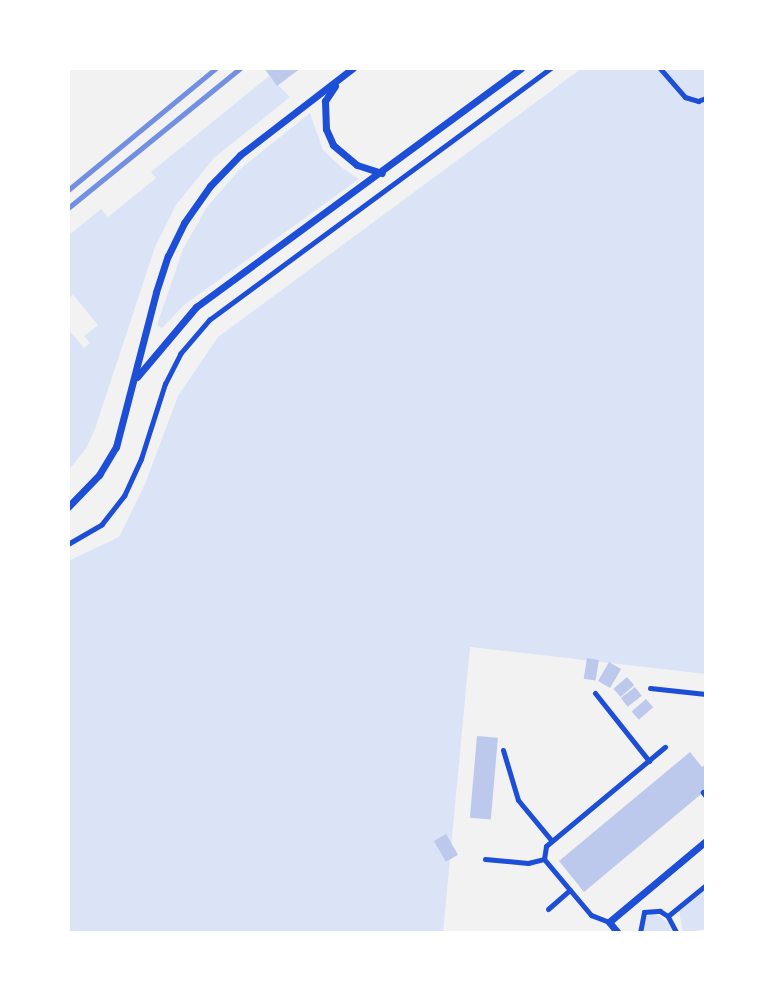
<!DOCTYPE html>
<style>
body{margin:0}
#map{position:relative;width:774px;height:1001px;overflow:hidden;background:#f2f2f2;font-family:"DejaVu Sans",sans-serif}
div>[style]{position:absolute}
.green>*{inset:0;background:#dbe4f7}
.building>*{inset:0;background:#bdc9ec;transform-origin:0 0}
.path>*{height:4.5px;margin:-2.25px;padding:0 2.25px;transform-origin:2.25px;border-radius:2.25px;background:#1d4ed8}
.service>*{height:5px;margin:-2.5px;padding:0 2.5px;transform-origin:2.5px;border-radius:2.5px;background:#1d4ed8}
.minor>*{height:7px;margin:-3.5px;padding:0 3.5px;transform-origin:3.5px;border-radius:3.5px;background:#1d4ed8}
.rail>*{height:5px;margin:-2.5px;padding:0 2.5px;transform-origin:2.5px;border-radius:2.5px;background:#7290e2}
span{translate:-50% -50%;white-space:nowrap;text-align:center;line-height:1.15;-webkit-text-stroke:7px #fff;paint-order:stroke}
.frame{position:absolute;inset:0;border:70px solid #fff;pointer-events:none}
</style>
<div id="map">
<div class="green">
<div style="clip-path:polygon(582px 68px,706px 68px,706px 674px,470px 647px,443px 933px,68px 933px,68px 561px,119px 537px,145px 484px,178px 396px,218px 337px)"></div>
<div style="clip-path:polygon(269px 76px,290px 97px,214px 158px,176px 205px,155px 247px,95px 429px,87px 447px,68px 471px,68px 329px,84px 348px,90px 343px,84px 336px,98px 325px,73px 295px,68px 299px,68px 236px,101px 209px,108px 217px,156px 178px,151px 172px)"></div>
<div style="clip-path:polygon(310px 113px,323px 150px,341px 167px,359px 179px,184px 305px,162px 328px,157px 325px,183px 249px,207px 207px,239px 170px)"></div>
<div style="clip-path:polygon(706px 888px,706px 929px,683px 933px,679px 911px)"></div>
<div style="clip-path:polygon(655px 913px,668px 923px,673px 933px,642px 933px,645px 917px)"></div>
</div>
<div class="building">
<div style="clip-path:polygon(264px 68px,301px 68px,277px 86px)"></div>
<div style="left:587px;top:658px;width:12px;height:21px;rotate:9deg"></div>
<div style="left:609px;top:662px;width:14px;height:22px;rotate:30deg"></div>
<div style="left:627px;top:677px;width:11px;height:18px;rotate:49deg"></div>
<div style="left:635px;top:687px;width:11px;height:18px;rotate:52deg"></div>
<div style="left:646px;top:699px;width:11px;height:19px;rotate:49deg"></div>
<div style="left:477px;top:736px;width:21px;height:82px;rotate:5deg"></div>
<div style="clip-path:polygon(690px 752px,702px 767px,706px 764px,706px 790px,584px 892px,559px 861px)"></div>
<div style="left:446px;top:834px;width:24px;height:14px;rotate:60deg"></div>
</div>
<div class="path">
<div style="left:660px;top:68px;width:38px;rotate:49deg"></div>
<div style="left:685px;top:97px;width:14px;rotate:17deg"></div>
<div style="left:698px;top:101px;width:9px;rotate:-21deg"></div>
<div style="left:68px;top:544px;width:39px;rotate:-30deg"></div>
<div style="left:102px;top:524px;width:36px;rotate:-52deg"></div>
<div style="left:124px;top:496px;width:41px;rotate:-65.3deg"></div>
<div style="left:141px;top:459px;width:79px;rotate:-72.3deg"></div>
<div style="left:165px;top:384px;width:34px;rotate:-63deg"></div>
<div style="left:180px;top:354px;width:45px;rotate:-49.5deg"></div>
<div style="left:209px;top:320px;width:425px;rotate:-36.4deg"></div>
<div style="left:703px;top:792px;width:5px;rotate:53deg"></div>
<div style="left:668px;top:916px;width:19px;rotate:62deg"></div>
<div style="left:640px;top:933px;width:21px;rotate:-79deg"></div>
<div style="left:644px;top:912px;width:16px;rotate:-4deg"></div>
<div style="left:660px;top:911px;width:9px;rotate:32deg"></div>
<div style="left:668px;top:916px;width:49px;rotate:-39.2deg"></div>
</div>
<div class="service">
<div style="left:650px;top:688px;width:56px;rotate:6.1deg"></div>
<div style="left:595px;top:693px;width:87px;rotate:51.5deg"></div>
<div style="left:503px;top:750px;width:52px;rotate:73.3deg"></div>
<div style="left:518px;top:800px;width:53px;rotate:50.3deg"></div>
<div style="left:485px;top:859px;width:43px;rotate:5.3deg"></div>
<div style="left:528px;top:863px;width:16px;rotate:-14deg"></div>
<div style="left:548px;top:909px;width:29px;rotate:-41deg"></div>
<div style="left:609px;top:922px;width:19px;rotate:-159deg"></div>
<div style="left:591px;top:915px;width:73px;rotate:-130deg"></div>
<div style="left:544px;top:859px;width:13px;rotate:-81deg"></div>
<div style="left:546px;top:846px;width:155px;rotate:-39.8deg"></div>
</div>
<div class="minor">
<div style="left:335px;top:86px;width:18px;rotate:124deg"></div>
<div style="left:325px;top:101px;width:28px;rotate:88deg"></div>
<div style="left:326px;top:129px;width:17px;rotate:66deg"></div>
<div style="left:333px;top:145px;width:31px;rotate:40deg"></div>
<div style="left:357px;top:165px;width:26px;rotate:18deg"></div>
<div style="left:137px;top:377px;width:92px;rotate:-49.9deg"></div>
<div style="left:196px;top:307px;width:403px;rotate:-36.3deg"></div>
<div style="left:68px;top:507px;width:45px;rotate:-45.9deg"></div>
<div style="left:99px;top:475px;width:33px;rotate:-59deg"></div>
<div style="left:116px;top:447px;width:160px;rotate:-75.5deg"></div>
<div style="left:156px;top:292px;width:38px;rotate:-72deg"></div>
<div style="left:168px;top:256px;width:37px;rotate:-64deg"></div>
<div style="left:184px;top:223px;width:45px;rotate:-54.9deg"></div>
<div style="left:210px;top:186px;width:43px;rotate:-45.9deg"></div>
<div style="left:240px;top:155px;width:143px;rotate:-37.6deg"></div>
<div style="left:618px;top:933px;width:14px;rotate:-129deg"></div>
<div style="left:609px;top:922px;width:126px;rotate:-39.9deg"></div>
</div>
<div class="rail">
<div style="left:68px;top:190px;width:192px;rotate:-39.5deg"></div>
<div style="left:68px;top:208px;width:222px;rotate:-39.1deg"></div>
</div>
<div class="frame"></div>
</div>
